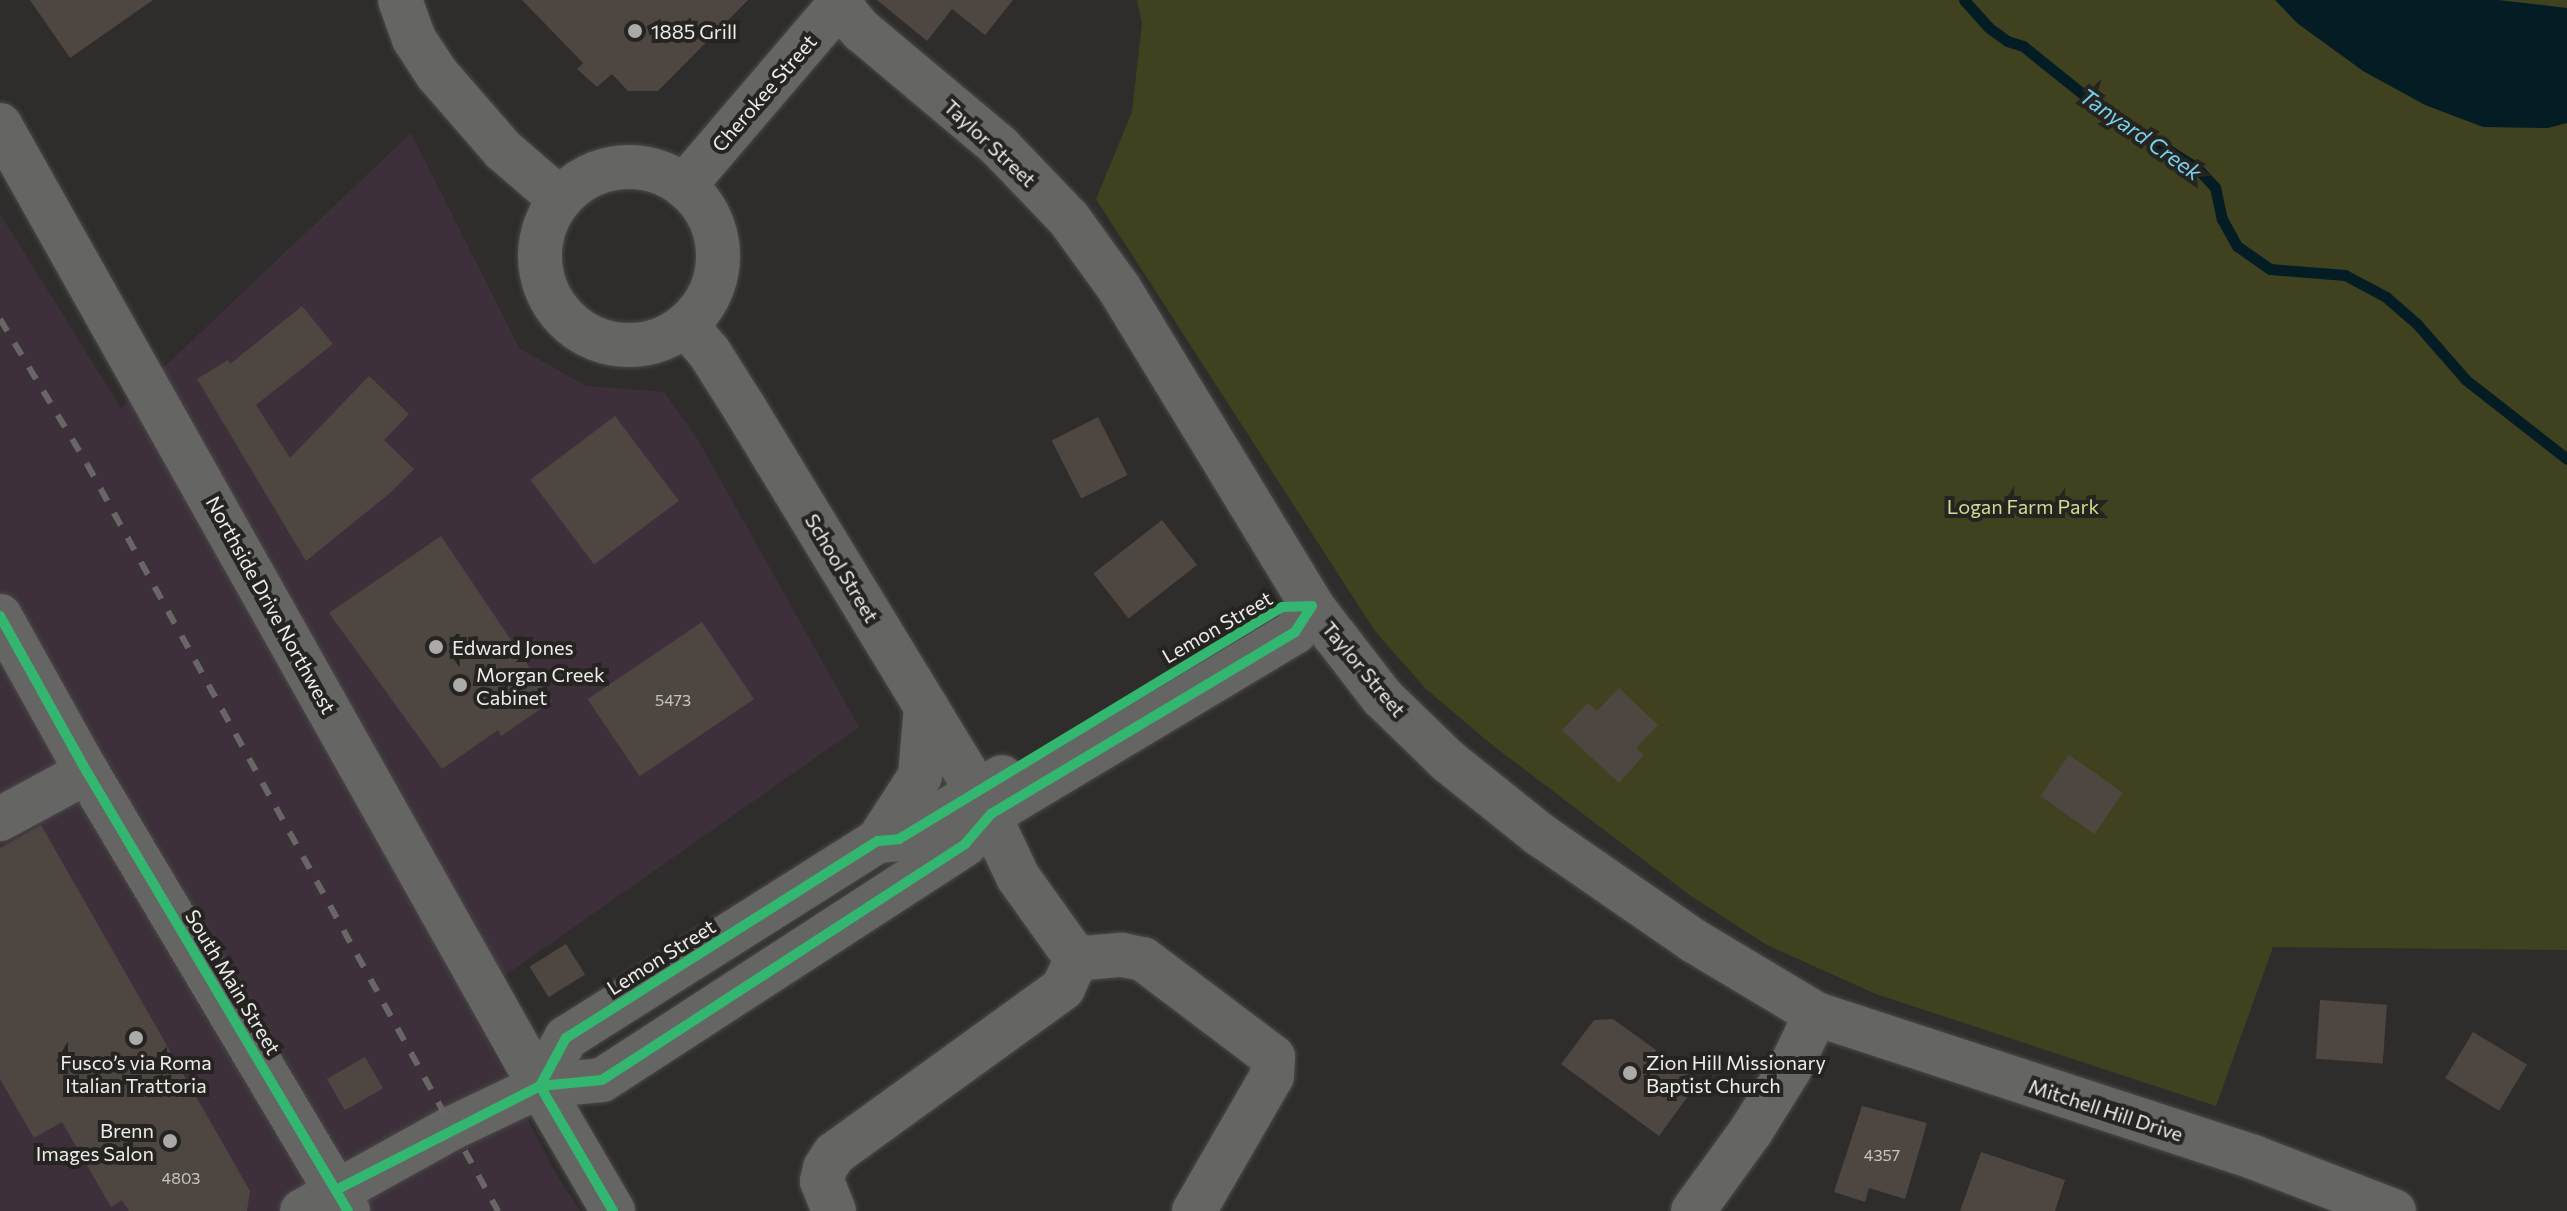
<!DOCTYPE html>
<meta charset="utf-8">
<style>
body{margin:0}
#map{position:relative;width:2567px;height:1211px;overflow:hidden;background:#2e2d2c;font-family:Commissioner,sans-serif}
div>[style]{position:absolute}
.commercial>*{inset:0;background:#3d303a}
.green>*{inset:0;background:#40421f}
.water>*{inset:0;background:#041d24}
.stream>*{height:11px;margin:-5.5px;padding:0 5.5px;transform-origin:5.5px;border-radius:5.5px;background:#041d24}
.building>*{inset:0;background:#4e4741;transform-origin:0 0}
.roads{filter:drop-shadow(0 0 2px #4a4948) drop-shadow(0 0 2px #4a4948)}
.street>*{height:44px;margin:-22px;padding:0 22px;transform-origin:22px;border-radius:22px;background:#656564}
.street>.ring{margin:-22px;padding:0;box-sizing:content-box;background:none;border:44px solid #656564;border-radius:50%}
.secondary>*{height:44px;margin:-22px;padding:0 22px;transform-origin:22px;border-radius:22px;background:#656564}
.rail>*{height:6px;margin-top:-3px;transform-origin:0;background:repeating-linear-gradient(90deg,#686766 0 14px,transparent 0 28px)}
.cycleway>*{height:10px;margin:-5px;padding:0 5px;transform-origin:5px;border-radius:5px;background:#33b770}
.dots>*{width:22px;height:22px;translate:-50% -50%;box-sizing:border-box;border:4px solid #252421;border-radius:50%}
span{translate:-50% -50%;white-space:nowrap;text-align:center;line-height:1.15;-webkit-text-stroke:8px #252421;paint-order:stroke}
.number-label{font-size:16px;color:#c6c4c0}
.number-label span{-webkit-text-stroke-width:0}
.poi-label{font-size:20px;color:#eeedeb}
.left{translate:0 -50%;text-align:left}
.right{translate:-100% -50%;text-align:right}
.street-label{font-size:20px;color:#eeedeb}
.park-label{font-size:20px;color:#d4da8f}
.water-label{font-size:22px;color:#76d2ee;font-style:italic}
</style>
<div id="map">
<div class="commercial">
<div style="clip-path:polygon(411px 133px,519px 348px,586px 386px,664px 392px,698px 440px,859px 727px,467px 1002px,555px 1172px,580px 1211px,0 1211px,0 214px,121px 408px)"></div>
</div>
<div class="green">
<div style="clip-path:polygon(1137px 0,2567px 0,2567px 950px,2273px 947px,2216px 1106px,1876px 994px,1767px 945px,1691px 896px,1491px 744px,1426px 689px,1375px 631px,1096px 199px,1132px 112px,1142px 23px)"></div>
</div>
<div class="water">
<div style="clip-path:polygon(2275px 0,2498px 0,2567px 8px,2567px 123px,2548px 128px,2483px 127px,2425px 105px,2363px 71px,2297px 23px)"></div>
</div>
<div class="stream">
<div style="left:1964px;top:0;width:36px;rotate:48deg"></div>
<div style="left:1988px;top:27px;width:24px;rotate:36deg"></div>
<div style="left:2007px;top:41px;width:17px;rotate:17deg"></div>
<div style="left:2023px;top:46px;width:91px;rotate:38.8deg"></div>
<div style="left:2094px;top:103px;width:122px;rotate:32.3deg"></div>
<div style="left:2197px;top:168px;width:26px;rotate:47deg"></div>
<div style="left:2215px;top:187px;width:33px;rotate:78deg"></div>
<div style="left:2222px;top:219px;width:31px;rotate:61deg"></div>
<div style="left:2237px;top:246px;width:40px;rotate:34.9deg"></div>
<div style="left:2270px;top:269px;width:75px;rotate:4.6deg"></div>
<div style="left:2345px;top:275px;width:47px;rotate:28.2deg"></div>
<div style="left:2386px;top:297px;width:41px;rotate:41.1deg"></div>
<div style="left:2417px;top:324px;width:74px;rotate:48.8deg"></div>
<div style="left:2466px;top:380px;width:128px;rotate:38deg"></div>
</div>
<div class="building">
<div style="clip-path:polygon(30px 0,153px 0,70px 58px)"></div>
<div style="clip-path:polygon(522px 0,748px 0,658px 91px,628px 91px,612px 74px,597px 87px,577px 69px,583px 63px)"></div>
<div style="clip-path:polygon(877px 0,1013px 0,985px 35px,952px 9px,927px 41px)"></div>
<div style="clip-path:polygon(302px 306px,333px 344px,256px 405px,290px 458px,369px 376px,409px 414px,384px 440px,414px 469px,390px 493px,306px 561px,197px 379px,228px 360px,230px 364px)"></div>
<div style="left:615px;top:416px;width:106px;height:106px;rotate:53deg"></div>
<div style="left:1098px;top:417px;width:65px;height:52px;rotate:63deg"></div>
<div style="left:1162px;top:520px;width:57px;height:87px;rotate:52deg"></div>
<div style="clip-path:polygon(441px 536px,552px 701px,501px 736px,498px 730px,442px 769px,329px 613px)"></div>
<div style="left:702px;top:622px;width:93px;height:138px;rotate:56deg"></div>
<div style="clip-path:polygon(1619px 688px,1658px 725px,1636px 748px,1644px 755px,1619px 783px,1562px 730px,1588px 703px,1597px 711px)"></div>
<div style="left:2069px;top:755px;width:66px;height:50px;rotate:35deg"></div>
<div style="clip-path:polygon(41px 825px,250px 1191px,247px 1211px,129px 1211px,122px 1200px,111px 1207px,62px 1122px,34px 1138px,0 1079px,0 848px)"></div>
<div style="left:566px;top:944px;width:36px;height:43px;rotate:58deg"></div>
<div style="left:2320px;top:1000px;width:67px;height:59px;rotate:4deg"></div>
<div style="clip-path:polygon(1613px 1019px,1699px 1081px,1659px 1136px,1561px 1064px,1594px 1020px)"></div>
<div style="left:2473px;top:1032px;width:63px;height:54px;rotate:31deg"></div>
<div style="left:365px;top:1057px;width:36px;height:44px;rotate:60deg"></div>
<div style="clip-path:polygon(1862px 1106px,1927px 1123px,1905px 1199px,1869px 1188px,1865px 1202px,1834px 1192px)"></div>
<div style="clip-path:polygon(1981px 1152px,2065px 1180px,2055px 1211px,1960px 1211px)"></div>
</div>
<div class="roads">
<div class="street">
<div style="left:400px;top:0;width:41px;rotate:70.3deg"></div>
<div style="left:414px;top:39px;width:42px;rotate:56.7deg"></div>
<div style="left:437px;top:74px;width:101px;rotate:49deg"></div>
<div style="left:503px;top:150px;width:75px;rotate:40.7deg"></div>
<div style="left:839px;top:5px;width:35px;rotate:49deg"></div>
<div style="left:862px;top:31px;width:180px;rotate:40deg"></div>
<div style="left:1000px;top:147px;width:100px;rotate:46.2deg"></div>
<div style="left:1069px;top:219px;width:85px;rotate:54.1deg"></div>
<div style="left:1119px;top:288px;width:372px;rotate:58.7deg"></div>
<div style="left:1312px;top:606px;width:38px;rotate:53deg"></div>
<div style="left:1335px;top:636px;width:77px;rotate:52.4deg"></div>
<div style="left:1382px;top:697px;width:92px;rotate:44.1deg"></div>
<div style="left:1448px;top:761px;width:117px;rotate:38.7deg"></div>
<div style="left:1539px;top:834px;width:188px;rotate:34.6deg"></div>
<div style="left:1694px;top:941px;width:142px;rotate:30.9deg"></div>
<div style="left:1816px;top:1014px;width:460px;rotate:18.1deg"></div>
<div style="left:2253px;top:1157px;width:151px;rotate:21deg"></div>
<div style="left:0;top:125px;width:1102px;rotate:60.67deg"></div>
<div class="ring" style="left:540px;top:167px;width:134px;height:134px"></div>
<div style="left:686px;top:325px;width:35px;rotate:50deg"></div>
<div style="left:709px;top:352px;width:67px;rotate:57.7deg"></div>
<div style="left:745px;top:409px;width:448px;rotate:58.7deg"></div>
<div style="left:978px;top:792px;width:94px;rotate:64.8deg"></div>
<div style="left:1018px;top:877px;width:95px;rotate:54.5deg"></div>
<div style="left:1073px;top:954px;width:13px;rotate:18deg"></div>
<div style="left:1085px;top:958px;width:37px;rotate:-5deg"></div>
<div style="left:1122px;top:955px;width:21px;rotate:11deg"></div>
<div style="left:1143px;top:959px;width:163px;rotate:37deg"></div>
<div style="left:1273px;top:1057px;width:19px;rotate:93deg"></div>
<div style="left:1272px;top:1076px;width:156px;rotate:120deg"></div>
<div style="left:0;top:819px;width:99px;rotate:-28.4deg"></div>
<div style="left:878px;top:841px;width:77px;rotate:-57.1deg"></div>
<div style="left:920px;top:776px;width:70px;rotate:-85.1deg"></div>
<div style="left:540px;top:1086px;width:55px;rotate:-61.6deg"></div>
<div style="left:566px;top:1038px;width:369px;rotate:-32.3deg"></div>
<div style="left:878px;top:841px;width:21px;rotate:-5deg"></div>
<div style="left:899px;top:839px;width:120px;rotate:-31deg"></div>
<div style="left:302px;top:1211px;width:171px;rotate:-29deg"></div>
<div style="left:452px;top:1128px;width:98px;rotate:-25.5deg"></div>
<div style="left:540px;top:1086px;width:62px;rotate:-5.5deg"></div>
<div style="left:602px;top:1080px;width:433px;rotate:-33deg"></div>
<div style="left:965px;top:844px;width:40px;rotate:-49deg"></div>
<div style="left:991px;top:814px;width:354px;rotate:-30.9deg"></div>
<div style="left:1295px;top:632px;width:31px;rotate:-57deg"></div>
<div style="left:834px;top:1211px;width:32px;rotate:-112deg"></div>
<div style="left:822px;top:1181px;width:13px;rotate:-77deg"></div>
<div style="left:825px;top:1168px;width:17px;rotate:-57deg"></div>
<div style="left:834px;top:1154px;width:283px;rotate:-35.9deg"></div>
<div style="left:1063px;top:988px;width:35px;rotate:-65deg"></div>
<div style="left:1693px;top:1211px;width:99px;rotate:-54.1deg"></div>
<div style="left:1751px;top:1131px;width:72px;rotate:-58.1deg"></div>
<div style="left:1789px;top:1070px;width:62px;rotate:-64.3deg"></div>
</div>
<div class="secondary">
<div style="left:684px;top:186px;width:245px;rotate:-49.5deg"></div>
<div style="left:0;top:616px;width:179px;rotate:60.9deg"></div>
<div style="left:87px;top:772px;width:511px;rotate:59.27deg"></div>
<div style="left:540px;top:1086px;width:145px;rotate:59.7deg"></div>
</div>
</div>
<div class="rail">
<div style="left:0;top:319px;width:169px;rotate:59deg"></div>
<div style="left:87px;top:464px;width:853px;rotate:61.18deg"></div>
</div>
<div class="cycleway">
<div style="left:0;top:616px;width:179px;rotate:60.9deg"></div>
<div style="left:87px;top:772px;width:511px;rotate:59.27deg"></div>
<div style="left:540px;top:1086px;width:55px;rotate:-61.6deg"></div>
<div style="left:566px;top:1038px;width:369px;rotate:-32.3deg"></div>
<div style="left:878px;top:841px;width:21px;rotate:-5deg"></div>
<div style="left:899px;top:839px;width:448px;rotate:-31.2deg"></div>
<div style="left:1282px;top:607px;width:30px;rotate:-2deg"></div>
<div style="left:540px;top:1086px;width:145px;rotate:59.7deg"></div>
<div style="left:336px;top:1190px;width:229px;rotate:-27deg"></div>
<div style="left:540px;top:1086px;width:62px;rotate:-5.5deg"></div>
<div style="left:602px;top:1080px;width:433px;rotate:-33deg"></div>
<div style="left:965px;top:844px;width:40px;rotate:-49deg"></div>
<div style="left:991px;top:814px;width:354px;rotate:-30.9deg"></div>
<div style="left:1295px;top:632px;width:31px;rotate:-57deg"></div>
</div>
<div class="dots">
<div style="left:635px;top:31px;background:#abaaa8"></div>
<div style="left:436px;top:647px;background:#abaaa8"></div>
<div style="left:460px;top:685px;background:#abaaa8"></div>
<div style="left:136px;top:1038px;background:#abaaa8"></div>
<div style="left:1630px;top:1073px;background:#abaaa8"></div>
<div style="left:170px;top:1141px;background:#abaaa8"></div>
</div>
<div class="number-label">
<span style="left:673px;top:700px">5473</span>
<span style="left:1882px;top:1155px">4357</span>
<span style="left:181px;top:1178px">4803</span>
</div>
<div class="poi-label">
<span class="left" style="left:651px;top:31px">1885 Grill</span>
<span class="left" style="left:452px;top:647px">Edward Jones</span>
<span class="left" style="left:476px;top:686px">Morgan Creek<br>Cabinet</span>
<span style="left:136px;top:1074px">Fusco’s via Roma<br>Italian Trattoria</span>
<span class="left" style="left:1646px;top:1074px">Zion Hill Missionary<br>Baptist Church</span>
<span class="right" style="left:154px;top:1142px">Brenn<br>Images Salon</span>
</div>
<div class="street-label">
<span style="left:764px;top:93px;rotate:-49deg">Cherokee Street</span>
<span style="left:990px;top:143px;rotate:43deg">Taylor Street</span>
<span style="left:842px;top:568px;rotate:59deg">School Street</span>
<span style="left:271px;top:605px;rotate:61deg">Northside Drive Northwest</span>
<span style="left:1217px;top:627px;rotate:-30deg">Lemon Street</span>
<span style="left:1364px;top:669px;rotate:50deg">Taylor Street</span>
<span style="left:661px;top:957px;rotate:-32deg">Lemon Street</span>
<span style="left:233px;top:982px;rotate:59deg">South Main Street</span>
<span style="left:2106px;top:1110px;rotate:18deg">Mitchell Hill Drive</span>
</div>
<div class="park-label">
<span style="left:2023px;top:506px">Logan Farm Park</span>
</div>
<div class="water-label">
<span style="left:2141px;top:134px;rotate:35deg">Tanyard Creek</span>
</div>
</div>
